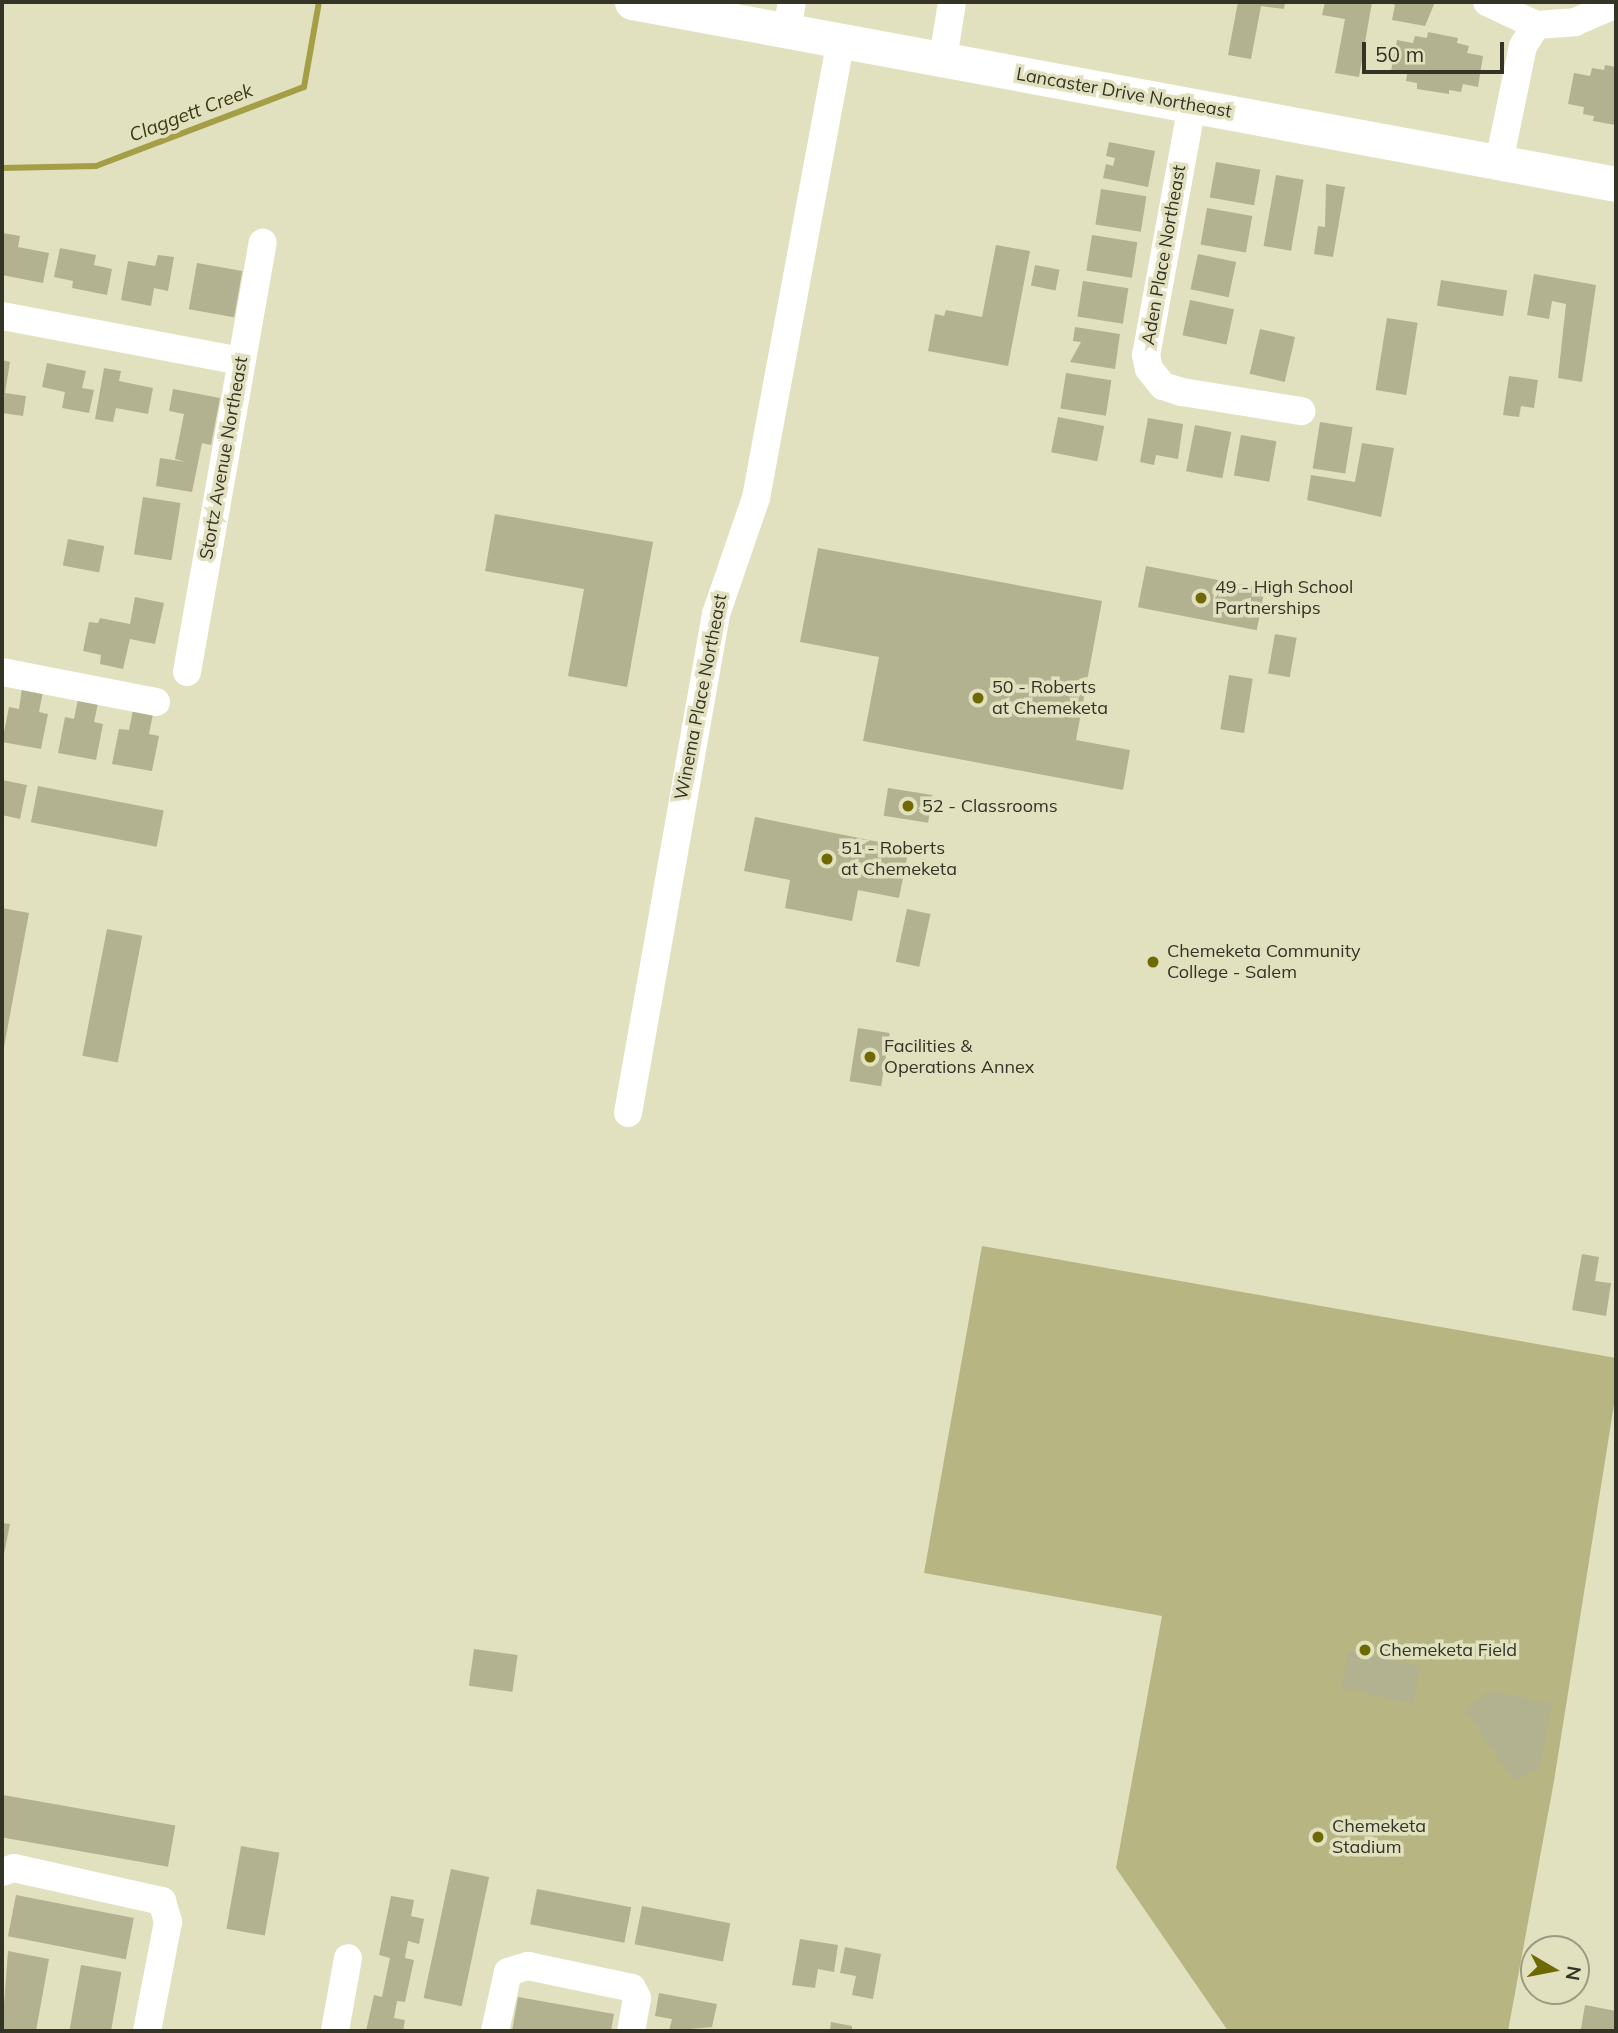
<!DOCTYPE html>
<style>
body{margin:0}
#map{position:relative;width:1618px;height:2033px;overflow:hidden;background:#e2e1bf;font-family:Mulish,sans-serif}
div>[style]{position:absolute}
.green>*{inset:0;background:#b7b581}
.stream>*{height:6px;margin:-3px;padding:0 3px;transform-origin:3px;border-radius:3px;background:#a49f46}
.building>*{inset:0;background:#b2b190;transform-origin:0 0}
.minor>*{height:28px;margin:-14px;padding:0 14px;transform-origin:14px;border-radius:14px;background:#fff}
.major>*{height:35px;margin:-17.5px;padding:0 17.5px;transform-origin:17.5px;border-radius:17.5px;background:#fff}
.dots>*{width:19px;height:19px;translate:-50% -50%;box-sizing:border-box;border:4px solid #e2e1bf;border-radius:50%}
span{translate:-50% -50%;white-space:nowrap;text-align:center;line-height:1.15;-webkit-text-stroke:7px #e2e1bf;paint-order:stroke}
.street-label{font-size:18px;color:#333326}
.poi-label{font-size:18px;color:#333326}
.left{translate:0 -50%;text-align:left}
.water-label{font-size:19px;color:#3c3a14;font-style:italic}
.frame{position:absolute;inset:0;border:4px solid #333326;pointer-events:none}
.north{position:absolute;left:1520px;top:1935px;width:70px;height:70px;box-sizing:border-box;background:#e2e1bf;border:2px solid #9c9b82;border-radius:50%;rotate:100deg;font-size:19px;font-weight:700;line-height:28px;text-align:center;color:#333326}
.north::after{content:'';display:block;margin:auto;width:24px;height:32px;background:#6e6902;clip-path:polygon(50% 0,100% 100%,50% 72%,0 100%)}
.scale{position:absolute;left:1362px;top:42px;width:142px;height:32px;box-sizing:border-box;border:4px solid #333326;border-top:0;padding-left:9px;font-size:21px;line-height:24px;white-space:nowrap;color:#333326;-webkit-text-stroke:5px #e2e1bf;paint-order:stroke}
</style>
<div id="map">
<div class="green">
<div style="clip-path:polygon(982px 1246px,1616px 1358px,1616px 1392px,1554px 1781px,1508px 2031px,1228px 2031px,1116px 1868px,1162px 1616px,924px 1573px)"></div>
</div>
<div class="stream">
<div style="left:2px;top:168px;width:94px;rotate:-1.2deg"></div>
<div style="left:96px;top:166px;width:222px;rotate:-20.8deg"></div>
<div style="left:304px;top:87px;width:86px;rotate:-80deg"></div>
</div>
<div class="building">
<div style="clip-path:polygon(1238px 2px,1285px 2px,1284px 9px,1261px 6px,1251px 59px,1228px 55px)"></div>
<div style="clip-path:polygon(1325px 2px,1372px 2px,1359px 77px,1335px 73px,1345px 19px,1322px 15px)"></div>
<div style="clip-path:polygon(1389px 2px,1435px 2px,1425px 26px,1392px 20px,1395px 5px)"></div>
<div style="clip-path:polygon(1428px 32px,1458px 38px,1457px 43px,1469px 46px,1467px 53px,1483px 56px,1478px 87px,1463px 84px,1461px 92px,1449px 90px,1449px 94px,1417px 89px,1417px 83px,1406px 81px,1407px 74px,1391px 71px,1397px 40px,1413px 43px,1415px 36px,1427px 38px)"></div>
<div style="clip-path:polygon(1605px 65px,1616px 67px,1616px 125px,1593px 121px,1594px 116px,1583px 114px,1584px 107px,1568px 104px,1574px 73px,1590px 76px,1592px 68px,1604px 70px)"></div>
<div style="clip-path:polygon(1109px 142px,1155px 151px,1148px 187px,1103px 178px,1106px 164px,1113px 166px,1115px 158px,1106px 156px)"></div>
<div style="left:1216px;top:162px;width:45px;height:36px;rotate:10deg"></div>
<div style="left:1276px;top:175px;width:28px;height:72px;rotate:10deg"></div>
<div style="clip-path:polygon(1326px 184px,1345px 187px,1333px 257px,1314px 254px,1318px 226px,1325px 227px)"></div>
<div style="left:1101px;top:189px;width:46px;height:36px;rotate:9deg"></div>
<div style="left:1207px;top:208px;width:46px;height:37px;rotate:10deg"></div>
<div style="clip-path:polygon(3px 233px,20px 236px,18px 247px,49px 253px,43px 283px,2px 275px)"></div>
<div style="left:1092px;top:235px;width:46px;height:36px;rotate:9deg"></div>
<div style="clip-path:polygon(996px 245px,1030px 251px,1008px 366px,928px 351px,935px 314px,944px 316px,946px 310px,982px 317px)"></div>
<div style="clip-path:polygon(60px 248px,96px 255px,94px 265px,112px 269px,107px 295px,72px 288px,73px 281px,54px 277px)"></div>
<div style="left:1198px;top:254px;width:39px;height:36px;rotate:12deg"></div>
<div style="clip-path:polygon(158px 255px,174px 257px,168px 291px,154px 288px,151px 306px,121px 300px,128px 261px,155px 266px)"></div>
<div style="left:197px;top:263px;width:46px;height:47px;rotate:10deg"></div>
<div style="left:1035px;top:265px;width:25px;height:21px;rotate:11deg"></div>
<div style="clip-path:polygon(1534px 274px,1596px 285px,1582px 382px,1558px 378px,1566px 304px,1552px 301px,1549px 319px,1527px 315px)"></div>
<div style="left:1441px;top:280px;width:67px;height:26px;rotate:9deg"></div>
<div style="left:1083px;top:281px;width:46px;height:36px;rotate:9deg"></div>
<div style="left:1190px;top:300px;width:45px;height:36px;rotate:12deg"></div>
<div style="left:1387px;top:318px;width:31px;height:73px;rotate:9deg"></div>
<div style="clip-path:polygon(1075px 327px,1120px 334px,1115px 369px,1070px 362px,1081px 342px,1073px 341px)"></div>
<div style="left:1260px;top:329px;width:36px;height:46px;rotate:13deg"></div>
<div style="clip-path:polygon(2px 360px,10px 362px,5px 393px,26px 396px,23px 416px,2px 413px)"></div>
<div style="clip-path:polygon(47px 363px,86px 371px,82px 388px,94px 390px,89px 413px,62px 408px,65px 392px,42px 387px)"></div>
<div style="clip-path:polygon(104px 368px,121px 371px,119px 381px,153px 388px,148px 414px,116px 408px,113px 422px,95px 419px)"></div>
<div style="left:1066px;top:373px;width:46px;height:36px;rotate:9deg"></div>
<div style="clip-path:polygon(1509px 376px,1538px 380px,1534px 408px,1521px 406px,1519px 417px,1503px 415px)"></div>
<div style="clip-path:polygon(173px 389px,220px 398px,211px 445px,202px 443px,192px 492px,156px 486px,160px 458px,186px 462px,175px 459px,184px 414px,169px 411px)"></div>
<div style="left:1058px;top:417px;width:47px;height:36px;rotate:11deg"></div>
<div style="clip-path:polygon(1148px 418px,1183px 424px,1178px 459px,1156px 455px,1154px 465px,1140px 462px)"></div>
<div style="left:1320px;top:422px;width:33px;height:47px;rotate:9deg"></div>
<div style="left:1195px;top:425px;width:37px;height:47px;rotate:11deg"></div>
<div style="left:1241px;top:435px;width:36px;height:41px;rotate:10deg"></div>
<div style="clip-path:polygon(1362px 443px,1394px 448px,1381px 517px,1307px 500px,1311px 475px,1355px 482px)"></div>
<div style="left:143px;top:497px;width:38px;height:58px;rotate:9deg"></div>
<div style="clip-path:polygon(495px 514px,653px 542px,627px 687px,568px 676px,584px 589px,485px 571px)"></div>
<div style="left:68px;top:539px;width:37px;height:27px;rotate:11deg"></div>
<div style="clip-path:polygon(818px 548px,1102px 601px,1076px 740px,1130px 750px,1123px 790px,863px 741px,879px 657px,800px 642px)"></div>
<div style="left:1146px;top:566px;width:121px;height:42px;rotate:11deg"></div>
<div style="clip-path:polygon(135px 597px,164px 603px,155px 644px,130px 639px,123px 669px,100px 664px,101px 655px,83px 651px,89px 622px,98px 623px,100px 618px,130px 624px)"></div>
<div style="left:1275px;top:634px;width:22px;height:40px;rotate:10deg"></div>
<div style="left:1229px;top:675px;width:24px;height:55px;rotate:9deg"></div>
<div style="clip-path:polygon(22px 688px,43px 692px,39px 712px,48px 714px,41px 749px,2px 742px,9px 707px,19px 709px)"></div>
<div style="clip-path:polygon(78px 699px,98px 703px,94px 722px,103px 724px,96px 760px,58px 753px,65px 717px,74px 719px)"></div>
<div style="clip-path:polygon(133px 710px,153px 714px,149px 734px,159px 736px,152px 771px,112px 764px,119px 729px,129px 730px)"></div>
<div style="clip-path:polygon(2px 780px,27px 785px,20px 819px,2px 815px)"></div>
<div style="left:38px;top:786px;width:128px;height:37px;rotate:11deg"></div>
<div style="left:888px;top:788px;width:45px;height:28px;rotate:9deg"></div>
<div style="clip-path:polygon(755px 817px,909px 848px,899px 898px,858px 890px,852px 921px,785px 908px,790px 880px,744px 871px)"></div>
<div style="clip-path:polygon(2px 908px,29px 913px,4px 1047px,2px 1047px)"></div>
<div style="left:907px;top:909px;width:24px;height:54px;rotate:12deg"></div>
<div style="left:107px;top:929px;width:36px;height:129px;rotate:11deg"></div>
<div style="left:858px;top:1028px;width:32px;height:54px;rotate:9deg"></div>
<div style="clip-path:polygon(1582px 1254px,1599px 1257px,1595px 1281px,1611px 1283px,1606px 1316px,1572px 1310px)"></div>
<div style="clip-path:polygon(2px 1523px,10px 1524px,3px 1559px,2px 1558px)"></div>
<div style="left:474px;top:1649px;width:44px;height:37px;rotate:8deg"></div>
<div style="left:1349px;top:1651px;width:73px;height:38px;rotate:12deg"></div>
<div style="clip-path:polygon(1490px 1691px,1552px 1704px,1539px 1769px,1513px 1780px,1465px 1709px)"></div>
<div style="left:3px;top:1795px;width:175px;height:42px;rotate:10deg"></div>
<div style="left:241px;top:1846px;width:39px;height:84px;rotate:10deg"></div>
<div style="left:451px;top:1869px;width:39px;height:132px;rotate:12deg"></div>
<div style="left:537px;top:1889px;width:96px;height:36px;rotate:11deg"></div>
<div style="left:16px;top:1895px;width:120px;height:42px;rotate:11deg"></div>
<div style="clip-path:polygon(391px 1896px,414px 1900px,411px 1916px,424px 1919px,419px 1944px,408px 1941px,405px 1958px,414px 1960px,405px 2002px,397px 2001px,394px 2018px,405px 2020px,403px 2031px,366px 2031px,374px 1995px,382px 1997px,390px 1958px,379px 1955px)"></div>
<div style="left:642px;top:1906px;width:90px;height:39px;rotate:11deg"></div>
<div style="clip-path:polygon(800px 1939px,838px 1945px,834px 1972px,818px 1969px,815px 1988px,792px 1985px)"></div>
<div style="clip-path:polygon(845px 1947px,881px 1954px,873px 1999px,852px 1995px,856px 1976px,840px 1973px)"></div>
<div style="clip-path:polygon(8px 1951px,49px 1959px,36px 2031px,2px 2031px)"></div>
<div style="left:81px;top:1965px;width:41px;height:67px;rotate:10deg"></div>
<div style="clip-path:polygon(659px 1993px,717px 2004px,712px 2027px,669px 2031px,672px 2019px,655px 2016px)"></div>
<div style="clip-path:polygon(518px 1997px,614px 2014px,611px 2031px,512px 2031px)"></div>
<div style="clip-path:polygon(1585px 2005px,1616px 2011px,1616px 2031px,1581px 2029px)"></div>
<div style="clip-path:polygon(831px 2022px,852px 2026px,852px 2031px,830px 2031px)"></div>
</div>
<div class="minor">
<div style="left:1487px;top:2px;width:54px;rotate:25.1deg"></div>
<div style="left:1536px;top:25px;width:39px;rotate:-4deg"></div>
<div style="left:1575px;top:22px;width:45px;rotate:-23.7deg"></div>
<div style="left:787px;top:30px;width:28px;rotate:-80deg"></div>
<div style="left:943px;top:59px;width:58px;rotate:-81deg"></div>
<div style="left:1192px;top:105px;width:254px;rotate:100.4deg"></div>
<div style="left:1146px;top:355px;width:14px;rotate:78deg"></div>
<div style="left:1149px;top:369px;width:22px;rotate:51deg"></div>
<div style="left:1163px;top:386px;width:20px;rotate:18deg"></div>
<div style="left:1182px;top:392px;width:121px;rotate:9.1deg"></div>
<div style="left:1499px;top:162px;width:118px;rotate:-78.3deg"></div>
<div style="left:1523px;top:46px;width:25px;rotate:-58deg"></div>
<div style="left:2px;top:316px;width:243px;rotate:10.7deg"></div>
<div style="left:2px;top:672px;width:157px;rotate:11deg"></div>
<div style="left:187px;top:672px;width:436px;rotate:-80deg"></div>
<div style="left:628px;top:1113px;width:507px;rotate:-80deg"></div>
<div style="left:716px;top:614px;width:123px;rotate:-71deg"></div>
<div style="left:756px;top:498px;width:467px;rotate:-79.5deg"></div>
<div style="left:2px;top:1872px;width:13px;rotate:-18deg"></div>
<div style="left:14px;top:1868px;width:152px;rotate:12.6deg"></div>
<div style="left:162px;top:1901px;width:22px;rotate:74deg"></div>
<div style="left:168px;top:1922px;width:111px;rotate:100.9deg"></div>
<div style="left:335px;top:2031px;width:74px;rotate:-79.9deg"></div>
<div style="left:495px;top:2031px;width:60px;rotate:-77.6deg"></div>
<div style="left:508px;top:1972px;width:21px;rotate:-17deg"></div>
<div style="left:528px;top:1966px;width:106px;rotate:11.9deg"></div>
<div style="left:632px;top:1988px;width:11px;rotate:63deg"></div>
<div style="left:637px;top:1998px;width:34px;rotate:100deg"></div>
</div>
<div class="major">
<div style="left:632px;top:2px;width:1001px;rotate:10.48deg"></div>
</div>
<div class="dots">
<div style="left:1201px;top:598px;background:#6e6902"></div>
<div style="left:978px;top:698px;background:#6e6902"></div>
<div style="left:908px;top:806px;background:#6e6902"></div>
<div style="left:827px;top:859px;background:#6e6902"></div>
<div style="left:1153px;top:962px;background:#6e6902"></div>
<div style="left:870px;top:1057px;background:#6e6902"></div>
<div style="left:1365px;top:1650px;background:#6e6902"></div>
<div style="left:1318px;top:1837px;background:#6e6902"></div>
</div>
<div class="street-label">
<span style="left:1124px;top:93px;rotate:10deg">Lancaster Drive Northeast</span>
<span style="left:1164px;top:255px;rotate:-80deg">Aden Place Northeast</span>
<span style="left:224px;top:458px;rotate:-80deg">Stortz Avenue Northeast</span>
<span style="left:701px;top:697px;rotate:-79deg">Winema Place Northeast</span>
</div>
<div class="poi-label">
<span class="left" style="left:1215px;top:598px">49 - High School<br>Partnerships</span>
<span class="left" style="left:992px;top:698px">50 - Roberts<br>at Chemeketa</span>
<span class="left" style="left:922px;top:806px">52 - Classrooms</span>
<span class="left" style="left:841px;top:859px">51 - Roberts<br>at Chemeketa</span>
<span class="left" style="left:1167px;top:962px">Chemeketa Community<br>College - Salem</span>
<span class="left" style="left:884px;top:1057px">Facilities &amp;<br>Operations Annex</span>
<span class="left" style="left:1379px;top:1650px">Chemeketa Field</span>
<span class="left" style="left:1332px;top:1837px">Chemeketa<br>Stadium</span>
</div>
<div class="water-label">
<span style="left:191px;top:113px;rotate:-21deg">Claggett Creek</span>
</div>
<div class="frame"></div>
<div class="north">N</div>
<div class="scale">50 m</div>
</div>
